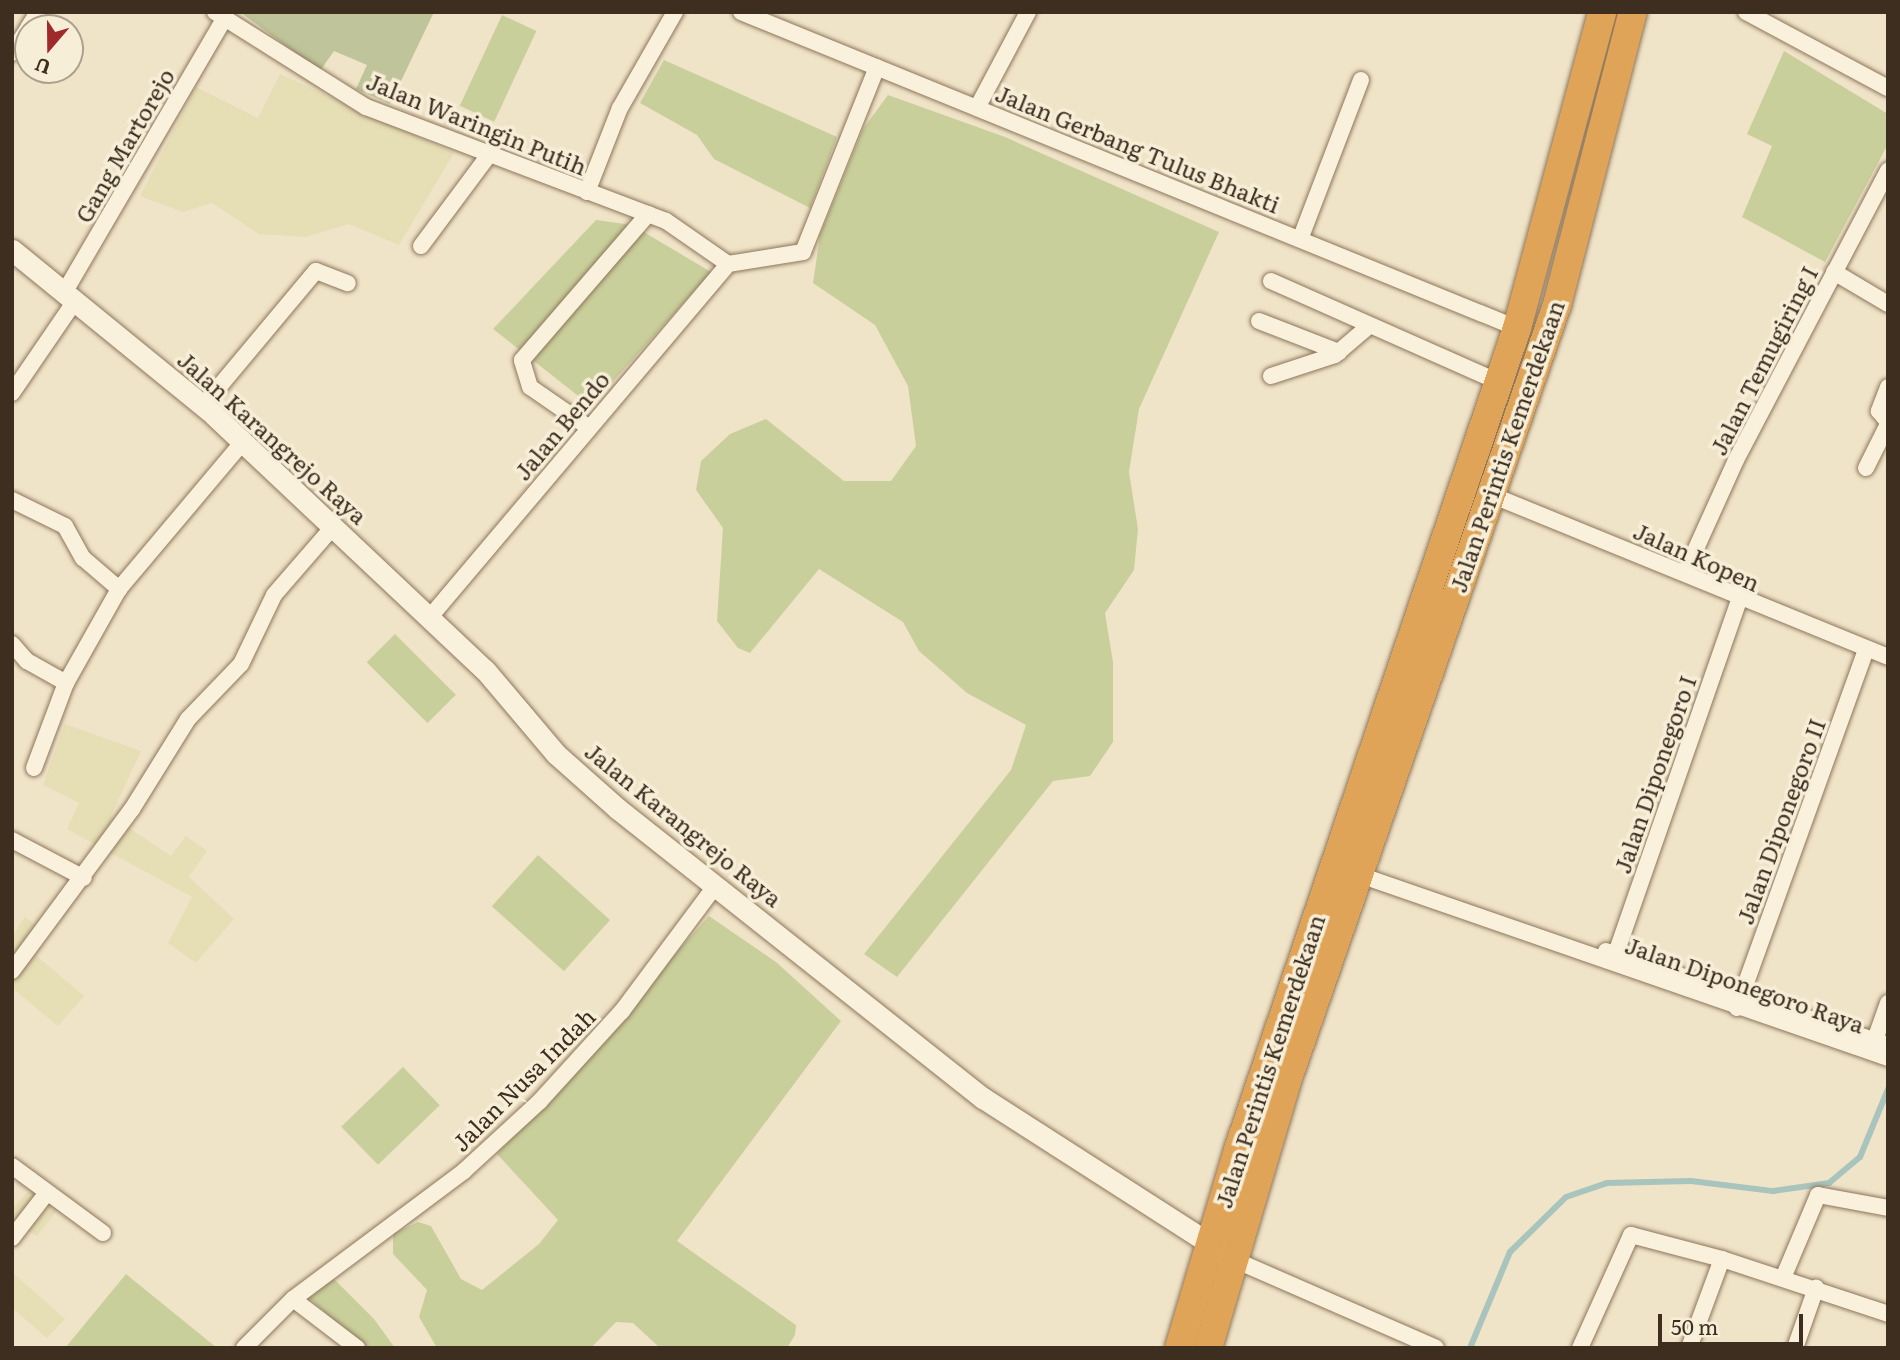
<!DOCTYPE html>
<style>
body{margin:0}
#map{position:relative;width:1900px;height:1360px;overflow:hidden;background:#f0e4c8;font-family:Literata,serif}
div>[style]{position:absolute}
.farmland>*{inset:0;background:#e6deb5}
.green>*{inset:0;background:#c9cf9b;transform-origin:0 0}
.cemetery>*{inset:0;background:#bfc49a}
.stream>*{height:6px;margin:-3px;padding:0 3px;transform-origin:3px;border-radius:3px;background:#a9c4bc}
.roads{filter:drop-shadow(0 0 2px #8d765c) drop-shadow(0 0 2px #8d765c)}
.street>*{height:16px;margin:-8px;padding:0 8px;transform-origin:8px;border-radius:8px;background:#faf1dc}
.secondary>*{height:21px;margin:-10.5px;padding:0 10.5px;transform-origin:10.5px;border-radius:10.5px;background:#faf1dc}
.highway>*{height:28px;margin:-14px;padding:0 14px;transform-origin:14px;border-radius:14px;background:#e0a458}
span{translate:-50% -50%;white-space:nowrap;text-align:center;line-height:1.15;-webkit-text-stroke:7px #f7eed8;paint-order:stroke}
.street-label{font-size:23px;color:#3d2e20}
.frame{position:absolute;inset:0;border:14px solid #3d2e20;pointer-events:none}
.north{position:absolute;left:14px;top:14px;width:70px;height:70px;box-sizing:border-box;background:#f7eed8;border:2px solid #ada18e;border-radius:50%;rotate:200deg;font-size:19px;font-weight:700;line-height:28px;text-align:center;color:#3d2e20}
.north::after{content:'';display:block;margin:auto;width:24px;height:32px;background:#9e2a2b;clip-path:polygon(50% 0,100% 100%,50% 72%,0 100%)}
.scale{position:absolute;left:1658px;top:1314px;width:145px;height:32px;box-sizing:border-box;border:4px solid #3d2e20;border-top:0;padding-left:9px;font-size:21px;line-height:24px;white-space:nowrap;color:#3d2e20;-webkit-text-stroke:5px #f7eed8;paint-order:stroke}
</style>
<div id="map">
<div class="farmland">
<div style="clip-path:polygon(280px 74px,454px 153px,399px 245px,349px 224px,305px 237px,259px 234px,212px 203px,183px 212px,140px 196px,196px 87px,258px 118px)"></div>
<div style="clip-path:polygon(65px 724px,141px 751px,111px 816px,171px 856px,186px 836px,207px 851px,189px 877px,234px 919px,196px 963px,168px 943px,192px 897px,67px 829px,79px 803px,43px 785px)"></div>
<div style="clip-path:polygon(25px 917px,40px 928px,26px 947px,84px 996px,58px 1026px,12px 988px,12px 937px)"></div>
<div style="clip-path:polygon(33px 1187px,59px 1208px,37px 1236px,12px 1220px,12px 1208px)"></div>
<div style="clip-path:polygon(12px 1272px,65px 1319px,47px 1338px,12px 1308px)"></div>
</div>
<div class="green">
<div style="left:502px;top:15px;width:38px;height:100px;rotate:25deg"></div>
<div style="clip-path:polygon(1784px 51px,1888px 114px,1888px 144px,1825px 262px,1742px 217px,1772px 146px,1747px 134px)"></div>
<div style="clip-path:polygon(664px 60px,837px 137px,810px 208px,714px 159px,697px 135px,640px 103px)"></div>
<div style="clip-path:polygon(888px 95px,1005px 137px,1219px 232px,1139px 409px,1129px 472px,1138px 529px,1134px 570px,1105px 613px,1113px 662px,1113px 742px,1090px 776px,1053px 781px,897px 977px,864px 954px,1011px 770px,1026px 725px,967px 693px,919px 651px,903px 622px,819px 569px,750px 653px,738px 648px,717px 621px,723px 528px,696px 490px,701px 461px,730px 434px,766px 419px,844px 481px,891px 481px,916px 446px,908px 386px,875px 325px,813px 283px,820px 235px,863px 129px)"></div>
<div style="clip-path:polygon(596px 220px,632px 225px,711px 272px,591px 406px,493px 329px)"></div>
<div style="left:395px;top:634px;width:86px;height:40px;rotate:45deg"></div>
<div style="left:538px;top:855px;width:97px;height:69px;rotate:42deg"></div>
<div style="clip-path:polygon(709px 916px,776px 962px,841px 1021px,677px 1241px,796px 1325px,795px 1335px,787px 1348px,660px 1348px,633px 1323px,616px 1322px,591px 1348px,437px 1348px,419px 1317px,427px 1290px,393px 1254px,393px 1234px,418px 1222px,431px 1226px,461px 1279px,482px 1290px,539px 1244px,558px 1220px,497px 1154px)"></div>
<div style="left:403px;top:1067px;width:53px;height:86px;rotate:46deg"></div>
<div style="clip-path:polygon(126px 1274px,217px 1348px,65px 1348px)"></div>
<div style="clip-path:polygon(334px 1279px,374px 1319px,395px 1348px,364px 1348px,307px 1296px)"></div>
</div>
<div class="cemetery">
<div style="clip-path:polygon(240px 12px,434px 12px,390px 104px,356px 89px,367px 65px,334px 51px,320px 71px)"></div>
</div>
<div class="stream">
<div style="left:1470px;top:1348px;width:104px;rotate:-67.4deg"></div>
<div style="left:1510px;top:1252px;width:78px;rotate:-44.5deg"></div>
<div style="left:1566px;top:1197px;width:43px;rotate:-18.9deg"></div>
<div style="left:1607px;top:1183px;width:84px;rotate:-1.4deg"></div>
<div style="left:1691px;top:1181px;width:83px;rotate:7deg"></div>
<div style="left:1773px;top:1191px;width:57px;rotate:-8.1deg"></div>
<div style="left:1829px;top:1183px;width:40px;rotate:-40deg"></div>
<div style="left:1860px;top:1157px;width:74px;rotate:-67.6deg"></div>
</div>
<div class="roads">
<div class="street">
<div style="left:215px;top:12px;width:178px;rotate:32.2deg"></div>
<div style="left:366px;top:107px;width:321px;rotate:20.8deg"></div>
<div style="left:666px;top:221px;width:75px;rotate:34.7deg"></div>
<div style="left:741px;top:12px;width:838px;rotate:22.16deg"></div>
<div style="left:1746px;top:12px;width:161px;rotate:28.2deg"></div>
<div style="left:28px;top:28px;width:19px;rotate:-58deg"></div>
<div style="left:12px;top:53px;width:30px;rotate:-57deg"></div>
<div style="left:977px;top:108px;width:109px;rotate:-62deg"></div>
<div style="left:587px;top:192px;width:90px;rotate:-68.6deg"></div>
<div style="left:620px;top:108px;width:111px;rotate:-60.2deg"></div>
<div style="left:1301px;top:237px;width:168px;rotate:-69.1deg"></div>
<div style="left:421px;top:246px;width:112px;rotate:-53.3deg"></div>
<div style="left:728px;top:264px;width:76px;rotate:-9.1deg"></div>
<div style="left:803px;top:252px;width:199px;rotate:-68.2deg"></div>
<div style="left:1834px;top:272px;width:63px;rotate:30.7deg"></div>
<div style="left:1271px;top:281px;width:247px;rotate:23.9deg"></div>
<div style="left:64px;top:293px;width:315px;rotate:-59.7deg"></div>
<div style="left:1259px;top:321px;width:86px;rotate:21.2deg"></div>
<div style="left:1271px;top:376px;width:67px;rotate:-18.2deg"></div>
<div style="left:1335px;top:355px;width:45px;rotate:-40.5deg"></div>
<div style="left:1888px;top:387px;width:26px;rotate:111deg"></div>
<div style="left:1879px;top:411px;width:14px;rotate:51deg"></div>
<div style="left:12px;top:393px;width:112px;rotate:-55.6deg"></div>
<div style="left:203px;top:406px;width:176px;rotate:-50.1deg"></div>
<div style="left:316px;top:271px;width:34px;rotate:21deg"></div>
<div style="left:588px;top:427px;width:70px;rotate:-145.4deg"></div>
<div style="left:530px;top:387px;width:28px;rotate:-107deg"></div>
<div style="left:522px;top:360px;width:193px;rotate:-49.2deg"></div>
<div style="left:1866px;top:468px;width:49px;rotate:-63.4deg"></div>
<div style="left:1489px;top:494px;width:431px;rotate:22.2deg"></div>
<div style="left:12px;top:500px;width:59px;rotate:26.1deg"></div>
<div style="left:65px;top:526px;width:37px;rotate:61deg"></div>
<div style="left:83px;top:558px;width:48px;rotate:40.7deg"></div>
<div style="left:1685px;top:573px;width:124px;rotate:-65.7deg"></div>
<div style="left:1736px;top:460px;width:327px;rotate:-62.3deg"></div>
<div style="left:430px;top:617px;width:462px;rotate:-49.8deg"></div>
<div style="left:12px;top:644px;width:23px;rotate:49deg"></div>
<div style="left:27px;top:661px;width:45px;rotate:29.4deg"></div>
<div style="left:66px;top:683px;width:108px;rotate:-60.6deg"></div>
<div style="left:119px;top:589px;width:192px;rotate:-49.9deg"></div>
<div style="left:34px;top:768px;width:91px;rotate:-69.4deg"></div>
<div style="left:12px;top:840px;width:81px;rotate:27.8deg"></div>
<div style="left:1354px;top:873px;width:565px;rotate:19.11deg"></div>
<div style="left:1606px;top:951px;width:297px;rotate:18.4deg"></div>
<div style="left:1613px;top:962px;width:383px;rotate:-70.8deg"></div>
<div style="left:12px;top:971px;width:202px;rotate:-53.5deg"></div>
<div style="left:132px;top:809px;width:106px;rotate:-58.1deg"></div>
<div style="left:188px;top:719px;width:76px;rotate:-46.1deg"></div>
<div style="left:241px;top:664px;width:76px;rotate:-64.4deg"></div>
<div style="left:274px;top:595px;width:90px;rotate:-49.1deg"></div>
<div style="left:1737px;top:1008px;width:381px;rotate:-70.2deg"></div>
<div style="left:1871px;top:1051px;width:51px;rotate:-70.5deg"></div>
<div style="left:12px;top:1166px;width:113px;rotate:36.4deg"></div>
<div style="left:12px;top:1238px;width:56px;rotate:-52.3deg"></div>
<div style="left:1235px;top:1260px;width:219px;rotate:23.6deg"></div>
<div style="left:1783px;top:1278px;width:90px;rotate:-67.1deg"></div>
<div style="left:1818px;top:1195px;width:71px;rotate:10.5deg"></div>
<div style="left:293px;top:1299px;width:81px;rotate:37.4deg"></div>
<div style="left:244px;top:1348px;width:69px;rotate:-45deg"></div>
<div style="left:293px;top:1299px;width:214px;rotate:-36.8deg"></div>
<div style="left:464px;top:1171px;width:103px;rotate:-42.6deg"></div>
<div style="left:540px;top:1101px;width:122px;rotate:-47.7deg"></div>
<div style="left:622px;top:1011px;width:157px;rotate:-53.3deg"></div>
<div style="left:1580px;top:1348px;width:124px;rotate:-65.7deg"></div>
<div style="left:1631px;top:1235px;width:94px;rotate:14.8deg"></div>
<div style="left:1689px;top:1348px;width:95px;rotate:-69.7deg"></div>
<div style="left:1722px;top:1259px;width:175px;rotate:18.3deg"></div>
<div style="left:1795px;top:1348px;width:64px;rotate:-70.7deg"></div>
</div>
<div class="secondary">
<div style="left:12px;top:250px;width:261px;rotate:39.2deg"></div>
<div style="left:214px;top:415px;width:372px;rotate:43.3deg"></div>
<div style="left:485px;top:670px;width:110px;rotate:49.8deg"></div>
<div style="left:556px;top:754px;width:83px;rotate:41.6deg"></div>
<div style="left:618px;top:809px;width:466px;rotate:38.4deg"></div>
<div style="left:983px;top:1098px;width:282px;rotate:32.7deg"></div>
</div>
<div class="highway">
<div style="left:1179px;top:1348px;width:207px;rotate:-73.4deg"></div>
<div style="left:1238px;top:1150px;width:868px;rotate:-71.25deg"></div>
<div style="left:1517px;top:328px;width:327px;rotate:-74.9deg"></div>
<div style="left:1208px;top:1348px;width:275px;rotate:-73.5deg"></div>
<div style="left:1286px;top:1084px;width:825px;rotate:-70.82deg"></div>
<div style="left:1557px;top:305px;width:303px;rotate:-75.5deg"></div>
</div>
</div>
<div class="street-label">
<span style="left:477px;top:123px;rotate:22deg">Jalan Waringin Putih</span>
<span style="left:124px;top:145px;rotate:-60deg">Gang Martorejo</span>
<span style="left:1138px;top:148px;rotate:22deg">Jalan Gerbang Tulus Bhakti</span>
<span style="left:1763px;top:360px;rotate:-63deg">Jalan Temugiring I</span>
<span style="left:561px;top:425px;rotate:-50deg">Jalan Bendo</span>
<span style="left:273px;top:437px;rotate:42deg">Jalan Karangrejo Raya</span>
<span style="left:1506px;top:446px;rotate:-71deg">Jalan Perintis Kemerdekaan</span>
<span style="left:1697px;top:556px;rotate:24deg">Jalan Kopen</span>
<span style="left:1654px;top:774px;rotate:-71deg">Jalan Diponegoro I</span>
<span style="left:1780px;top:821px;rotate:-70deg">Jalan Diponegoro II</span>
<span style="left:684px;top:824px;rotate:39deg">Jalan Karangrejo Raya</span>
<span style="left:1745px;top:984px;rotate:19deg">Jalan Diponegoro Raya</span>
<span style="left:1269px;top:1061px;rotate:-72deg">Jalan Perintis Kemerdekaan</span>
<span style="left:523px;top:1079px;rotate:-45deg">Jalan Nusa Indah</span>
</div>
<div class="frame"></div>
<div class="north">U</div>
<div class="scale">50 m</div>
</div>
